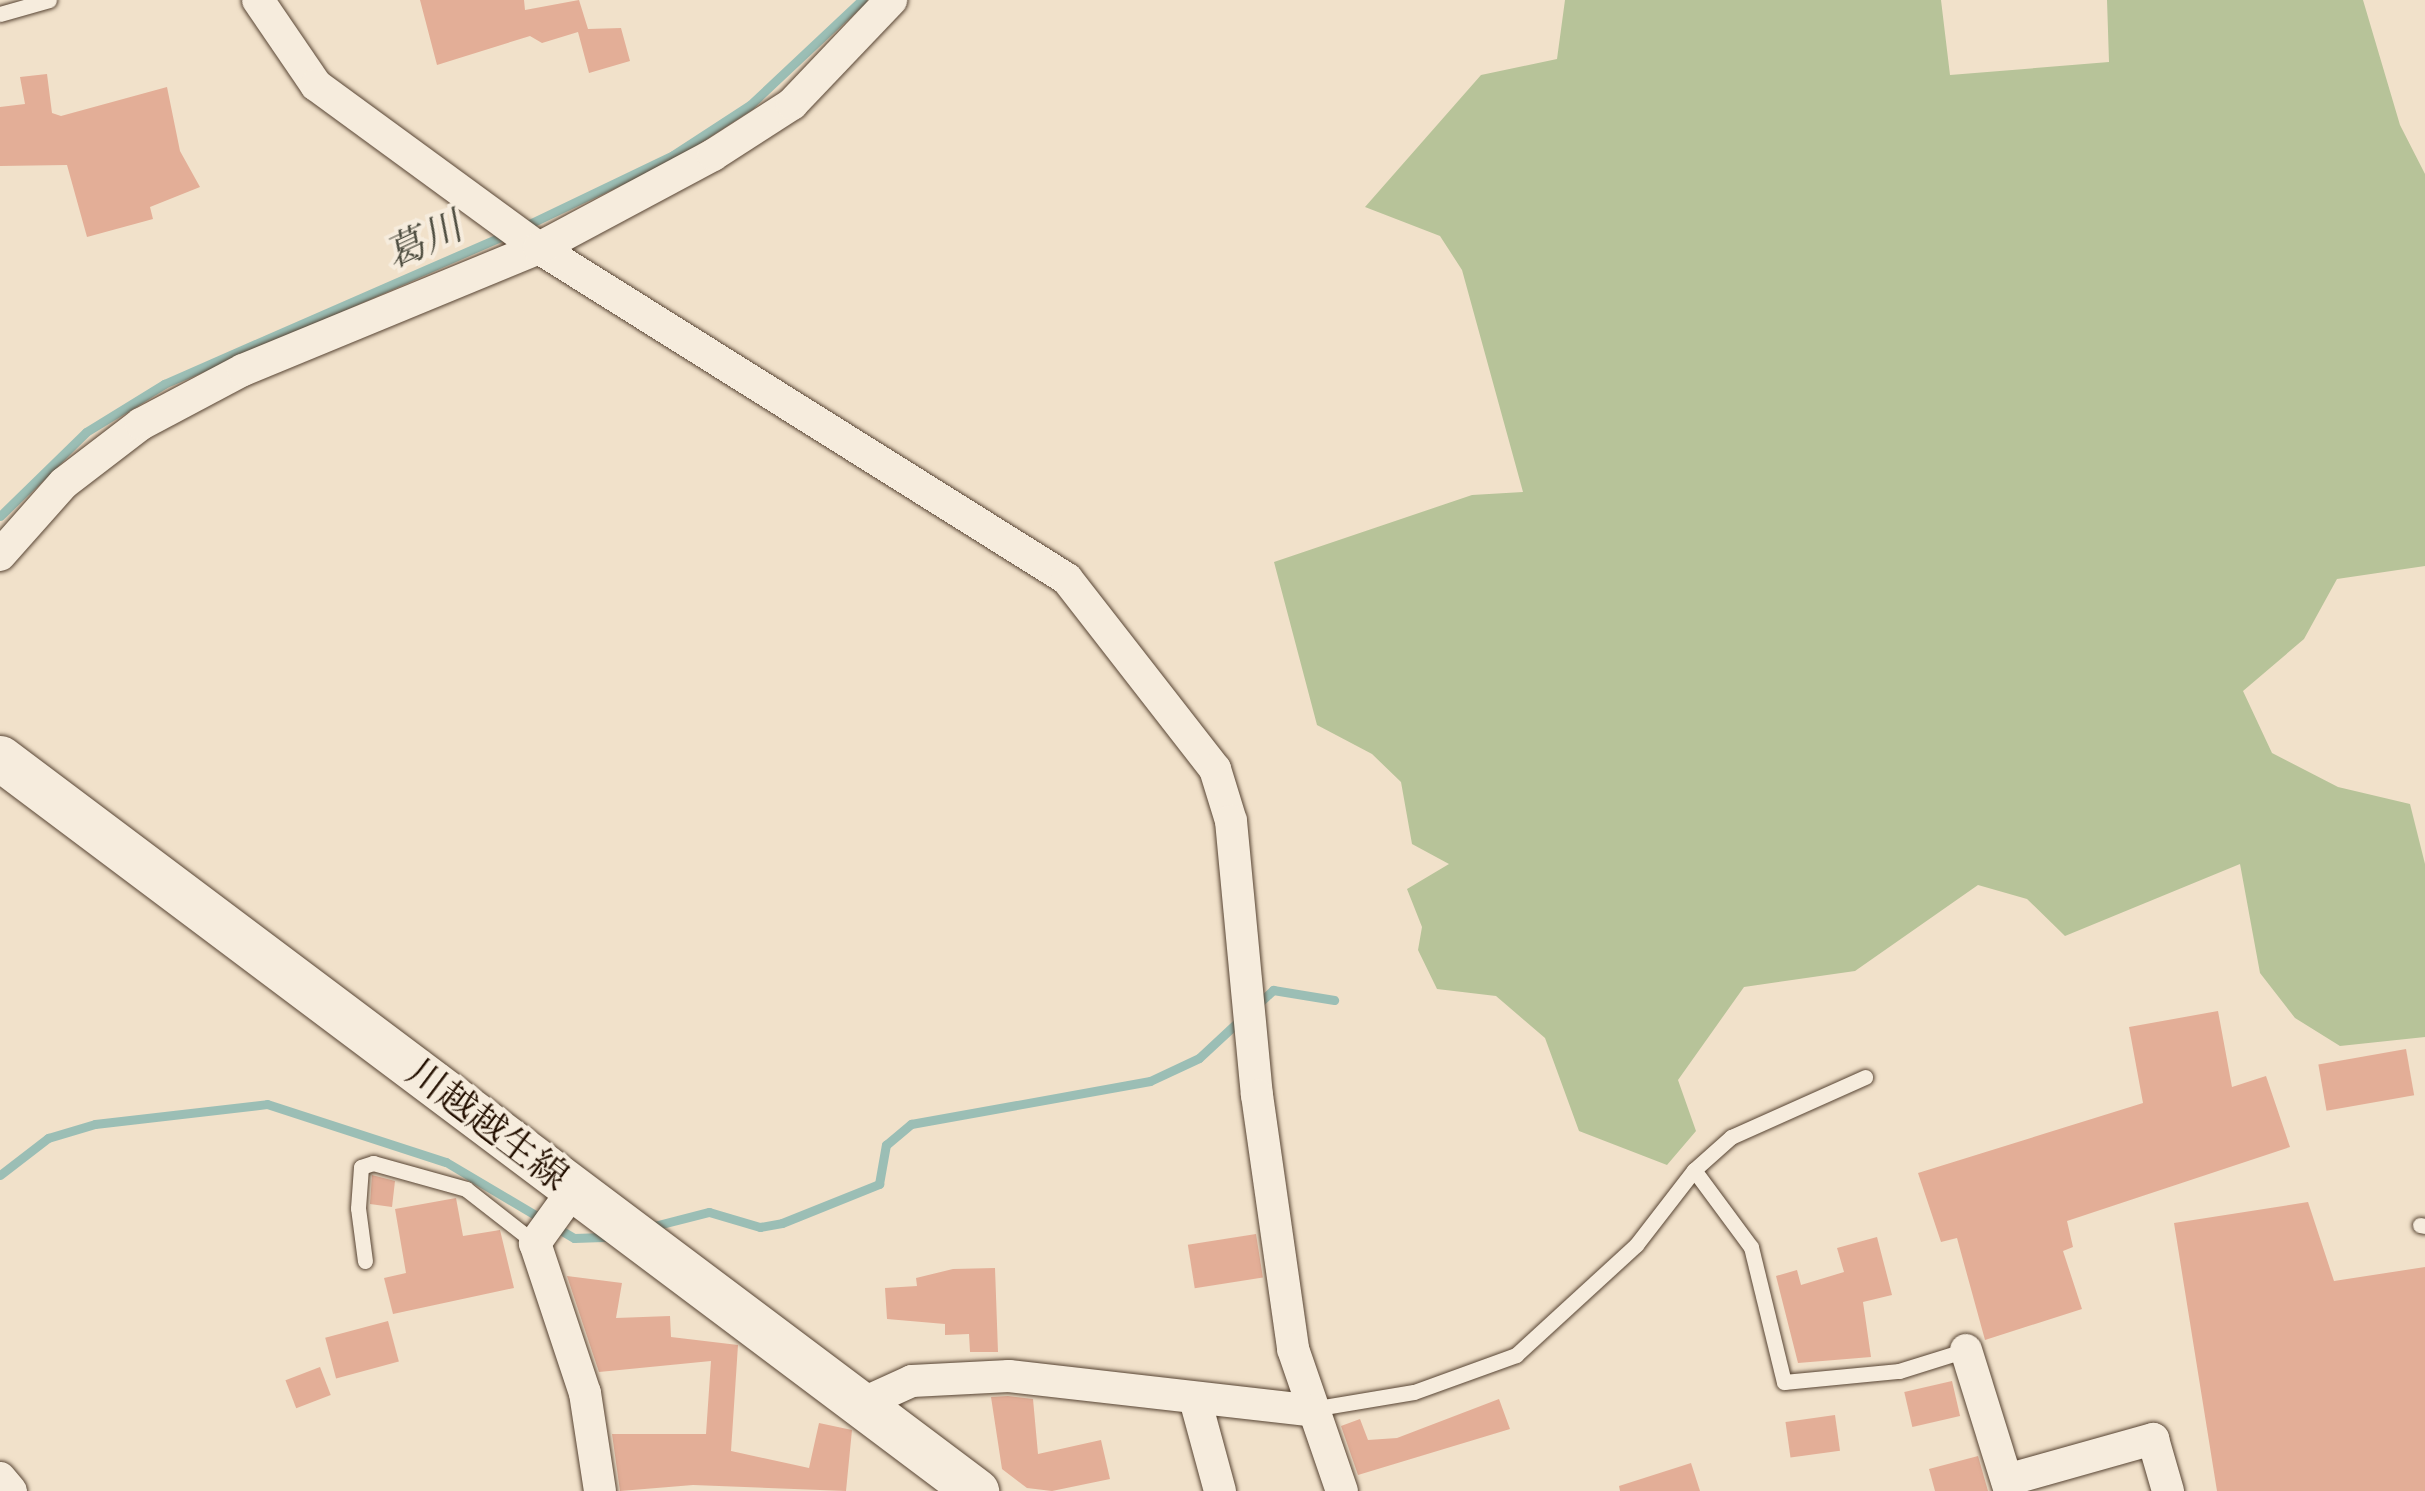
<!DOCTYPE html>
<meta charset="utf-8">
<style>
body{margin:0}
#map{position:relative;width:2425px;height:1491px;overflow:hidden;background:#f1e1ca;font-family:"Gentium Book Plus","Noto Serif JP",serif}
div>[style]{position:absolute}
.green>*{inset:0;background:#b7c399}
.stream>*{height:9px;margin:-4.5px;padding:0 4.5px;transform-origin:4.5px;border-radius:4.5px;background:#9bbeb5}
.building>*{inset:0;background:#e3ae97;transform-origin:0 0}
.roads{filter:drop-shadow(0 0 2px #574433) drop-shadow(0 0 2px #574433)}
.service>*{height:15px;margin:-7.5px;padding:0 7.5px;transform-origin:7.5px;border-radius:7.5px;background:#f6ecdd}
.minor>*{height:32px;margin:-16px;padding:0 16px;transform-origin:16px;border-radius:16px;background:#f6ecdd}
.secondary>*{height:45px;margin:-22.5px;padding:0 22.5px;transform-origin:22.5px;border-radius:22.5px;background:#f6ecdd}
span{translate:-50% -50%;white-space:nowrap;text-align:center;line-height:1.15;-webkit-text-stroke:8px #f6ecdd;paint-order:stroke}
.street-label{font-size:38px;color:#241001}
.water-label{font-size:40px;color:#4e4d40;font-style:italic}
</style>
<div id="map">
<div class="green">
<div style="clip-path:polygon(1565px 0,1941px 0,1950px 75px,2109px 62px,2107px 0,2363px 0,2400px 125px,2425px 174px,2425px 566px,2337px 579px,2304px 639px,2243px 691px,2272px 753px,2338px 787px,2410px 804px,2425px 864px,2425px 1037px,2340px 1046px,2295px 1018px,2260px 973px,2240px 864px,2065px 936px,2027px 899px,1978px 885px,1855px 971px,1744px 987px,1678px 1080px,1696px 1131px,1667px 1165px,1579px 1131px,1545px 1038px,1496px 996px,1437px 989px,1418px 950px,1422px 927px,1407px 889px,1449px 864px,1412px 844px,1401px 782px,1372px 754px,1317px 725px,1274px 562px,1472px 495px,1523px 492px,1462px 270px,1440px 236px,1365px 207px,1481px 75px,1557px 59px)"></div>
</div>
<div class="stream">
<div style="left:523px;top:227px;width:166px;rotate:-25.6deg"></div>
<div style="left:673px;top:155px;width:92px;rotate:-33deg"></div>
<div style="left:750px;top:105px;width:154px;rotate:-43.2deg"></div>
<div style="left:0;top:516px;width:120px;rotate:-44.3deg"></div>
<div style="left:86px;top:432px;width:92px;rotate:-31.6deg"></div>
<div style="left:164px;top:384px;width:377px;rotate:-23.6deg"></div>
<div style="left:1258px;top:1004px;width:21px;rotate:-43deg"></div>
<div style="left:1273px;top:990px;width:62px;rotate:9.3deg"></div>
<div style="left:0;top:1175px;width:61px;rotate:-37.6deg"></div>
<div style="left:48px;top:1138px;width:49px;rotate:-16.6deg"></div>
<div style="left:95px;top:1124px;width:173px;rotate:-6.6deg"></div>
<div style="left:267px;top:1104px;width:188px;rotate:18deg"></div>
<div style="left:446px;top:1162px;width:149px;rotate:30.7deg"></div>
<div style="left:574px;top:1238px;width:36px;rotate:-2deg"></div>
<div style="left:650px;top:1227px;width:61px;rotate:-14.3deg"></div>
<div style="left:709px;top:1212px;width:53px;rotate:16.4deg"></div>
<div style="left:760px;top:1227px;width:22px;rotate:-10deg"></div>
<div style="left:782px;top:1223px;width:105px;rotate:-21.9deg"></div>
<div style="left:879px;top:1184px;width:40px;rotate:-80deg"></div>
<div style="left:886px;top:1145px;width:33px;rotate:-40deg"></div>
<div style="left:911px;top:1124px;width:243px;rotate:-10.2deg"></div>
<div style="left:1150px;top:1081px;width:54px;rotate:-25.1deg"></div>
<div style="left:1199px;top:1058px;width:59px;rotate:-42.9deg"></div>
</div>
<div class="building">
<div style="clip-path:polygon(420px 0,524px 0,525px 10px,579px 0,588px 29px,621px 28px,630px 61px,589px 73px,578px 32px,542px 43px,530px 36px,437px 65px)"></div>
<div style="clip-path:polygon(47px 74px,52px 113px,61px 116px,167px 87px,180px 151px,200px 187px,150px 207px,153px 219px,87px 237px,67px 165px,0 166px,0 107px,25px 104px,20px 77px)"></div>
<div style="clip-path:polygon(2218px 1011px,2232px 1087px,2266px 1076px,2290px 1147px,2067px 1221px,2073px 1247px,2063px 1251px,2082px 1309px,1985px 1340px,1957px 1238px,1941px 1242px,1918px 1173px,2143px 1103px,2129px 1027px)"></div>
<div style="left:2406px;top:1049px;width:47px;height:89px;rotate:80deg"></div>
<div style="clip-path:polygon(372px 1175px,395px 1181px,392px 1207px,370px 1204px)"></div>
<div style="clip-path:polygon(456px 1198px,463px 1236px,500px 1230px,514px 1288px,393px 1314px,384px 1278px,406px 1273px,395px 1209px)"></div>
<div style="clip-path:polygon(2308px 1202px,2334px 1281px,2425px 1267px,2425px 1491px,2217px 1491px,2174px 1223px)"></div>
<div style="left:1256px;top:1234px;width:44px;height:69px;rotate:81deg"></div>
<div style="clip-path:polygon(1877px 1237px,1892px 1295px,1863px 1302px,1871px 1357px,1798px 1363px,1776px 1276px,1797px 1270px,1801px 1285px,1844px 1272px,1837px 1248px)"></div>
<div style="clip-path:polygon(995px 1268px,998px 1352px,970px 1352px,969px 1334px,945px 1335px,945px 1324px,887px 1319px,885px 1288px,917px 1286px,916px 1278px,953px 1269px)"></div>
<div style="clip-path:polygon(567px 1276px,622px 1283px,616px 1318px,670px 1316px,671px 1337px,738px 1345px,731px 1451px,809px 1468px,819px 1423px,852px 1430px,846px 1491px,693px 1485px,620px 1491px,612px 1434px,706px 1434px,711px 1361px,599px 1372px)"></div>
<div style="left:388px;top:1321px;width:42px;height:65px;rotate:75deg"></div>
<div style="left:320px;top:1367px;width:30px;height:37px;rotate:69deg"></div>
<div style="left:1952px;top:1381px;width:36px;height:49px;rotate:77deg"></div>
<div style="clip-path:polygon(1008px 1396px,1033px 1399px,1038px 1454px,1101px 1440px,1110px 1479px,1052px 1491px,1027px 1488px,1002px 1469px,991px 1397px)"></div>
<div style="clip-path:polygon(1499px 1399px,1510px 1429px,1358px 1475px,1341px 1426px,1360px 1419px,1368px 1440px,1397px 1438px)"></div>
<div style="left:1835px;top:1415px;width:36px;height:50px;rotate:82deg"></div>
<div style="clip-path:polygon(1978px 1456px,1988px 1491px,1935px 1491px,1929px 1469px)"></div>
<div style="clip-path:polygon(1691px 1463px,1700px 1491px,1620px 1491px,1619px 1486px)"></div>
</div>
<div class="roads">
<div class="service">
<div style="left:0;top:14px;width:51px;rotate:-15.9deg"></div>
<div style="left:1694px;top:1170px;width:50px;rotate:-41.7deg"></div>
<div style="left:1731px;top:1137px;width:147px;rotate:-24.1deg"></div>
<div style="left:2420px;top:1225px;width:5px;rotate:11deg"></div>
<div style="left:365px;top:1261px;width:53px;rotate:-97.5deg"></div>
<div style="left:358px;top:1208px;width:41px;rotate:-85.8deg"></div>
<div style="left:361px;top:1167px;width:13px;rotate:-18deg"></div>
<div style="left:373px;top:1163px;width:97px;rotate:15.6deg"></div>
<div style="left:466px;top:1189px;width:88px;rotate:38deg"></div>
<div style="left:1312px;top:1409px;width:103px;rotate:-9.5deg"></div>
<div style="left:1414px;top:1392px;width:109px;rotate:-19.9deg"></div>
<div style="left:1516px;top:1355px;width:163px;rotate:-42.5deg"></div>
<div style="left:1636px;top:1245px;width:95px;rotate:-52.3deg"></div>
<div style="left:1694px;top:1170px;width:96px;rotate:53.5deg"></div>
<div style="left:1751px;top:1247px;width:139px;rotate:76.3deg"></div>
<div style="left:1784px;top:1382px;width:116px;rotate:-5.5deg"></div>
<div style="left:1899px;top:1371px;width:70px;rotate:-17.4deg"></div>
</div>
<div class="minor">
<div style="left:258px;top:0;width:103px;rotate:55.7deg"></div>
<div style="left:316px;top:85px;width:276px;rotate:36.2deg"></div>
<div style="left:539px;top:248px;width:623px;rotate:32.08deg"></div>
<div style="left:1067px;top:579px;width:241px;rotate:52.1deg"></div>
<div style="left:1215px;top:769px;width:54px;rotate:72.9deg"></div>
<div style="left:1231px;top:821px;width:275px;rotate:84.6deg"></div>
<div style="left:1257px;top:1095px;width:257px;rotate:81.9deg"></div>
<div style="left:1293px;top:1349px;width:150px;rotate:71deg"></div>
<div style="left:0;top:555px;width:96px;rotate:-48.4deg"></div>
<div style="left:64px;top:483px;width:97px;rotate:-37.5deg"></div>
<div style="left:141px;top:424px;width:115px;rotate:-27.9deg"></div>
<div style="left:243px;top:370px;width:320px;rotate:-22.4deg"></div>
<div style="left:539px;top:248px;width:197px;rotate:-28.1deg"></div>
<div style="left:713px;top:155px;width:94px;rotate:-32.8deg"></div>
<div style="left:792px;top:104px;width:144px;rotate:-46.4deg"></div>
<div style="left:574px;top:1189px;width:67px;rotate:125.8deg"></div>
<div style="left:535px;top:1243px;width:158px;rotate:71.6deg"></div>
<div style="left:585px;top:1393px;width:99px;rotate:81.3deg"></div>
<div style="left:1966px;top:1350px;width:148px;rotate:72.7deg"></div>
<div style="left:1195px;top:1399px;width:95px;rotate:74.8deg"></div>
<div style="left:859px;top:1405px;width:58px;rotate:-24.4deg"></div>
<div style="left:912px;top:1381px;width:97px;rotate:-3deg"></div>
<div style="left:1009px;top:1376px;width:301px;rotate:6.5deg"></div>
<div style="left:0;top:1478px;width:17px;rotate:50deg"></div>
<div style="left:2007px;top:1480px;width:152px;rotate:-15.7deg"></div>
<div style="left:2153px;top:1439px;width:54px;rotate:73.9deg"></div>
</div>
<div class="secondary">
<div style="left:0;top:758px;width:1221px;rotate:36.91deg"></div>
</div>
</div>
<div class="street-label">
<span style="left:488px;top:1124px;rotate:37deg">川越越生線</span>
</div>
<div class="water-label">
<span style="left:423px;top:240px;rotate:-25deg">葛川</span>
</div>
</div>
